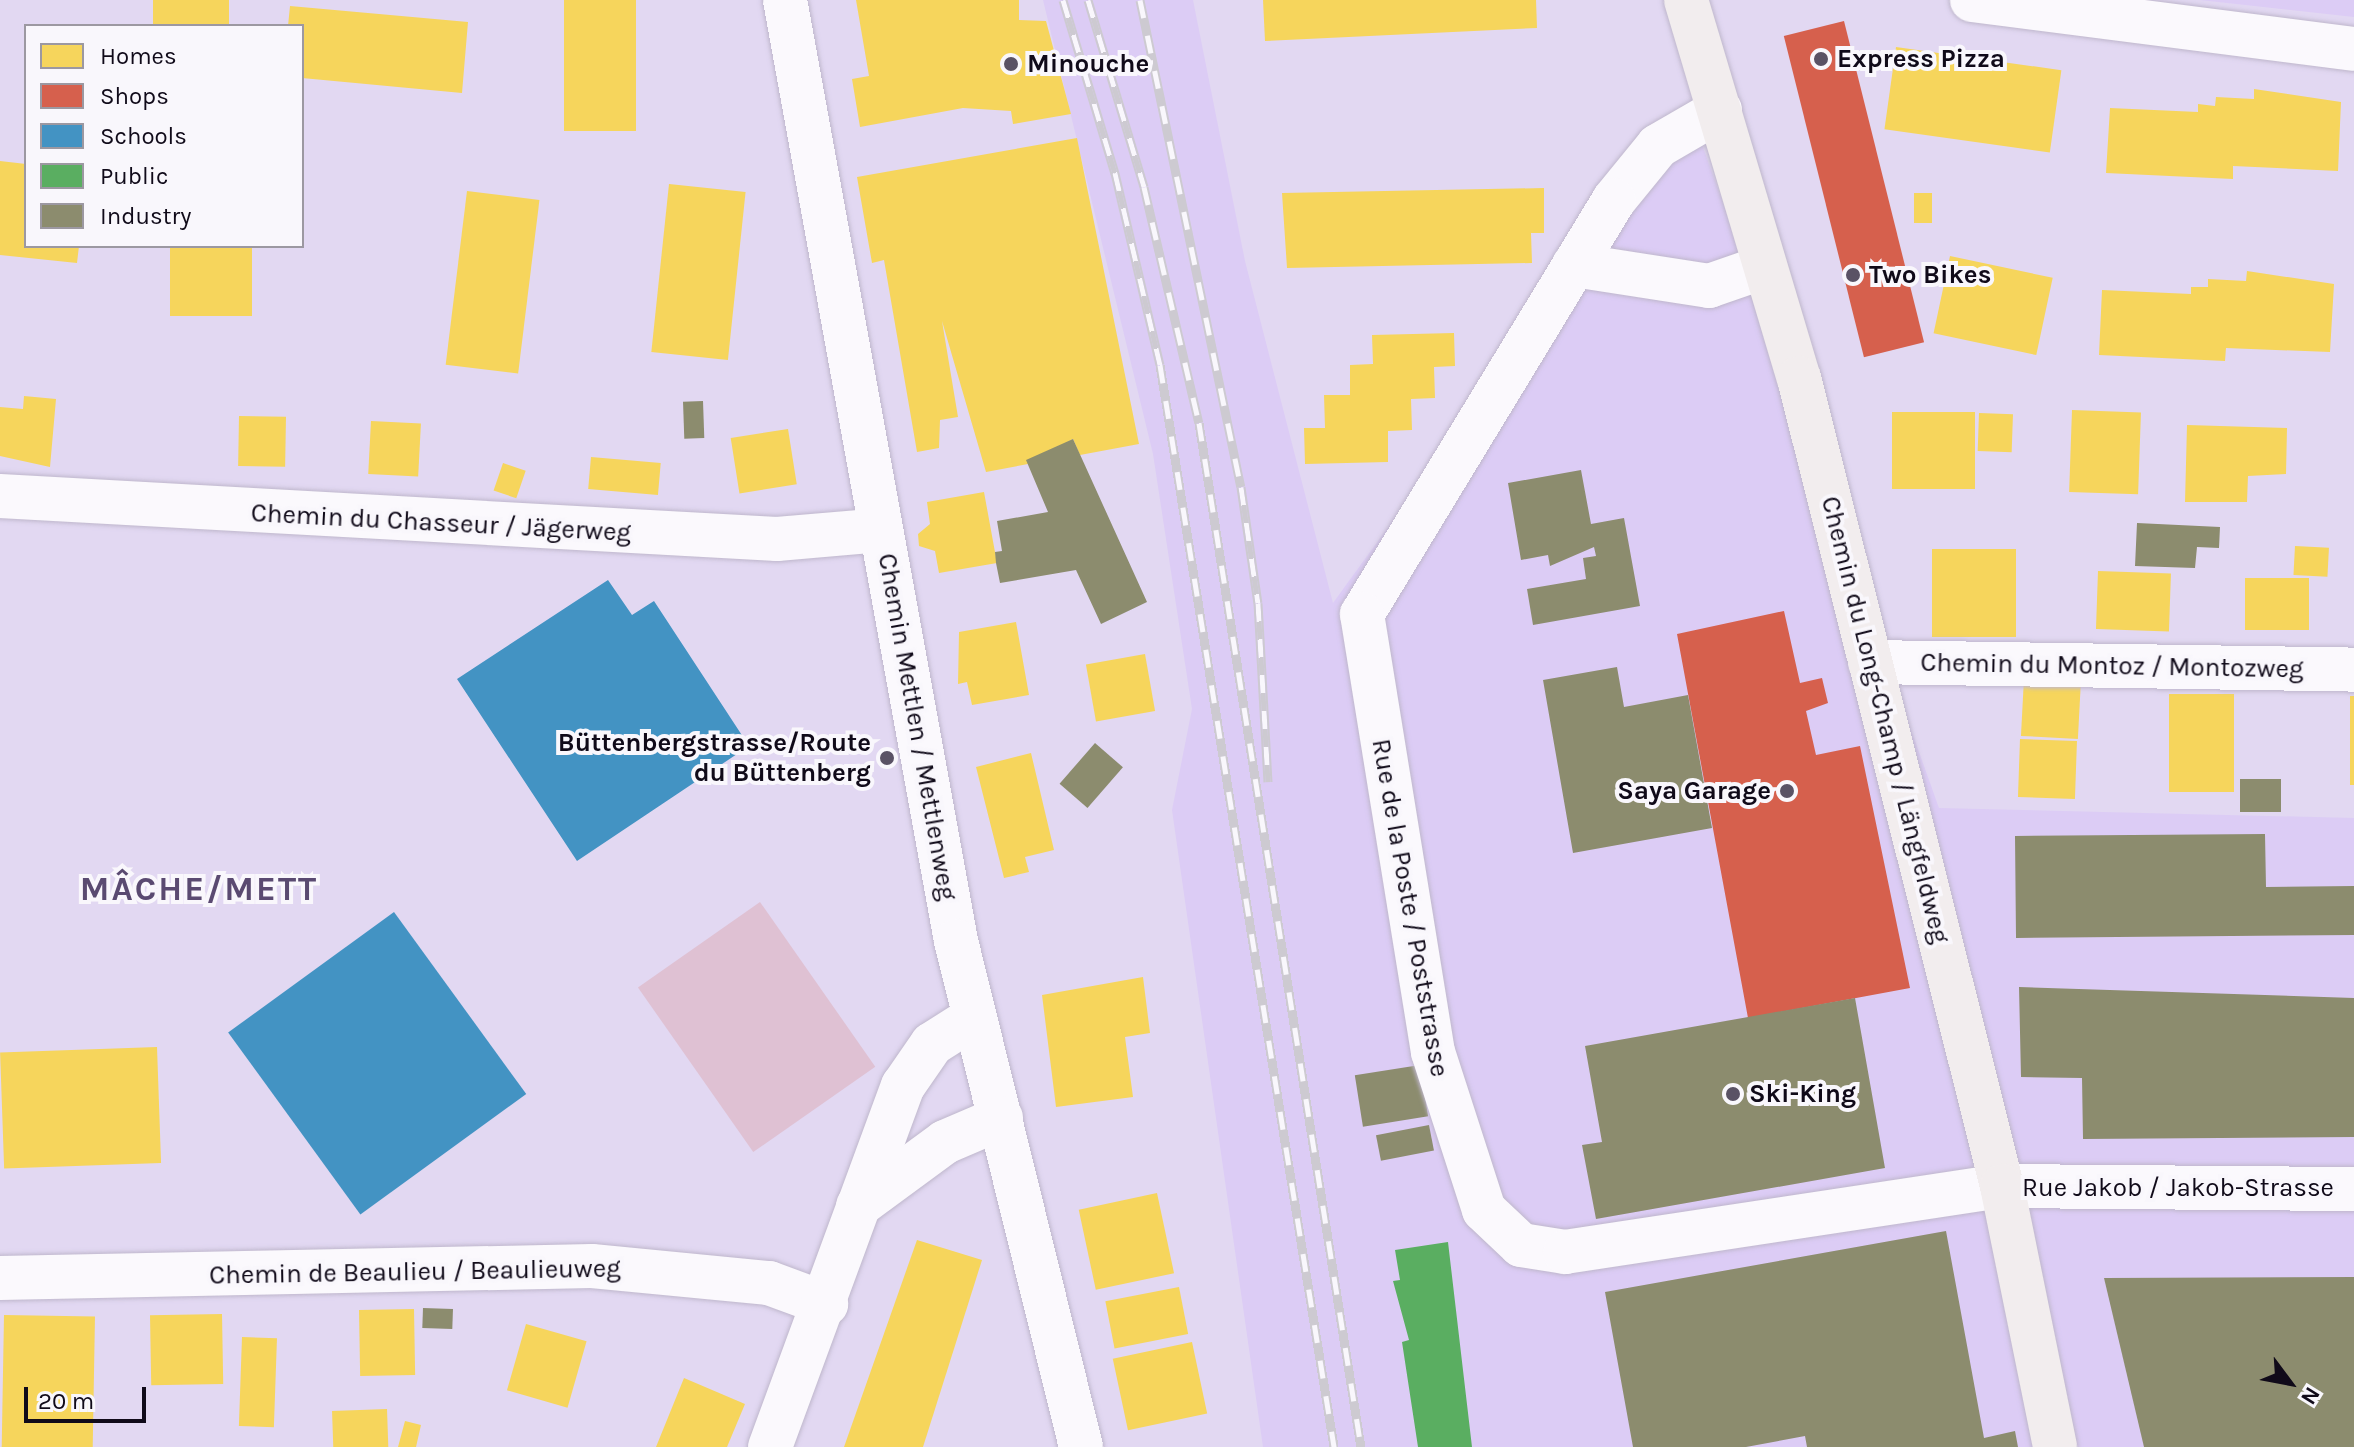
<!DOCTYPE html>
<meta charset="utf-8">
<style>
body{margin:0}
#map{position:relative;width:2354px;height:1447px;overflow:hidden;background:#e2d8f2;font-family:Karla,sans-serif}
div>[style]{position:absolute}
.built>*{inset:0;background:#dcccf5}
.green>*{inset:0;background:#dfc1d3;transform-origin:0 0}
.homes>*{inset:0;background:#f6d55c;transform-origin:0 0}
.shops>*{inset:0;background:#d6604d;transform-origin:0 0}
.schools>*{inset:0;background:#4393c3;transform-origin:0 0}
.public>*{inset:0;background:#5aae61}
.industry>*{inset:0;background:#8c8c6e;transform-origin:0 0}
.roads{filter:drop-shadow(0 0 2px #bfb7cc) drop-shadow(0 0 2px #bfb7cc)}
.minor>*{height:44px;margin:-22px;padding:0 22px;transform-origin:22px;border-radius:22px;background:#fbf9fd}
.major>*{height:44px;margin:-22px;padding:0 22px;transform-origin:22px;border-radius:22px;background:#f2edee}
.rail>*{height:9px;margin-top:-4.5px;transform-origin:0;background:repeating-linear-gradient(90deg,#f9f7fc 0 18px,#cdcad1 0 36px);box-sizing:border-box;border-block:2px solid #cdcad1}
.dots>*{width:22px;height:22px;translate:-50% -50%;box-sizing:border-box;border:4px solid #f9f7fc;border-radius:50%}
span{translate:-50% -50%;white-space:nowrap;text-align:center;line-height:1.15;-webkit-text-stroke:8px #f9f7fc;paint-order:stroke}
.poi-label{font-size:26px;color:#100a19;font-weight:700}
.left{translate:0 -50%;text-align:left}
.right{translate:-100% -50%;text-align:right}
.street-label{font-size:26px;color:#100a19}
.district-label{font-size:34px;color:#5a4a71;font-weight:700;letter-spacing:2px}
.legend{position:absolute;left:24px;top:24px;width:280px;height:224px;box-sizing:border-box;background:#f9f7fc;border:2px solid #9c98a1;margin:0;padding:10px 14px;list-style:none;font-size:24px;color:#100a19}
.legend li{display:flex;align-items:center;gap:16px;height:40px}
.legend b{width:40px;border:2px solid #9c98a1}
.north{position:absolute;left:2250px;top:1343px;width:80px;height:80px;-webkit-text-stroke:6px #f9f7fc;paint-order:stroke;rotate:122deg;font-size:22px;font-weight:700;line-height:32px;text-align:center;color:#100a19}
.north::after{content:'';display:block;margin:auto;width:28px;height:36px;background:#100a19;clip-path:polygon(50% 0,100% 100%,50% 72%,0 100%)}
.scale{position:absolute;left:24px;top:1387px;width:122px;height:36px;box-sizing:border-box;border:4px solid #100a19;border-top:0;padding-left:10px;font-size:24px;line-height:28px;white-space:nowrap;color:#100a19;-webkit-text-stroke:6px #f9f7fc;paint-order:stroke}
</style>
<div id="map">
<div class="built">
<div style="clip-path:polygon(1043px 0,1193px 0,1245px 261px,1333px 603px,1690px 111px,1939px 808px,2354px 818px,2354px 1447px,1263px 1447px,1172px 810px,1192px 709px,1153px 454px)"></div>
<div style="clip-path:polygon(2200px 0,2354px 0,2354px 17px)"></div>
</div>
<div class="green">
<div style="left:760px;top:902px;width:201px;height:149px;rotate:55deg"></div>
</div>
<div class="homes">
<div style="left:153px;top:0;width:76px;height:26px"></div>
<div style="left:564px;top:0;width:72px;height:131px"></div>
<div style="clip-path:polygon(856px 0,1019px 0,1019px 20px,1046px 21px,1071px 114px,1013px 124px,1011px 111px,963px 108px,860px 127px,852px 79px,869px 76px)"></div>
<div style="clip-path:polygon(1263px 0,1536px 0,1537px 28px,1265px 41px)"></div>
<div style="clip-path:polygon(290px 6px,468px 22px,462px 93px,302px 78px,302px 26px,288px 26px)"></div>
<div style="left:1896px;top:47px;width:167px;height:83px;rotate:8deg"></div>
<div style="clip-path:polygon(2254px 89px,2341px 102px,2338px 171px,2233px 166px,2233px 179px,2106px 173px,2110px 108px,2198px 112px,2198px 104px,2215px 106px,2216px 97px,2254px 99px)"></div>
<div style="clip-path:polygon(1077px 138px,1139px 444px,1080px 455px,1073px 439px,1028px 464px,986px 472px,942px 321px,958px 417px,940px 420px,939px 448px,917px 452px,884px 260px,872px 263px,857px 177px)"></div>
<div style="clip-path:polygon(0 161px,26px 164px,26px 246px,79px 246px,77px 263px,0 255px)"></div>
<div style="left:669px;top:184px;width:77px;height:169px;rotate:6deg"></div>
<div style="clip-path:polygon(1544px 188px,1544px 233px,1531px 233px,1532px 263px,1287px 268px,1282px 193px)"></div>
<div style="left:467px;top:191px;width:73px;height:175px;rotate:7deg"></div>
<div style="left:1914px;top:193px;width:18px;height:30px"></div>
<div style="left:170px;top:246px;width:82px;height:70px"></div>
<div style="left:1950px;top:256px;width:105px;height:79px;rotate:12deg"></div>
<div style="clip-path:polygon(2247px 271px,2334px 284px,2330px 352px,2226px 348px,2225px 361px,2099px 355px,2102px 290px,2191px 294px,2191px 287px,2208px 287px,2208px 279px,2246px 281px)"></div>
<div style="clip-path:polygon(1454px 333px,1455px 366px,1434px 367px,1435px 398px,1411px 399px,1412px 430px,1388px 431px,1388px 462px,1305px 464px,1304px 428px,1325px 428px,1324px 395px,1350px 395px,1350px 365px,1373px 364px,1372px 335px)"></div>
<div style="clip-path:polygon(24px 396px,56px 399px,50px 467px,0 456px,0 407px,23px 409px)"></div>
<div style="left:2072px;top:410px;width:69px;height:82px;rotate:2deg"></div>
<div style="left:1892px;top:412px;width:83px;height:77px"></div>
<div style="left:1979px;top:413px;width:34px;height:38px;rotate:2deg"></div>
<div style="left:239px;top:416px;width:47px;height:50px;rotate:1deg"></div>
<div style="left:371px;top:421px;width:50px;height:53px;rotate:3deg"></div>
<div style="clip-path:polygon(2187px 425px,2287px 428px,2286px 474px,2248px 476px,2247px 502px,2185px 502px)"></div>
<div style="left:788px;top:429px;width:56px;height:58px;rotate:81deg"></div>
<div style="left:591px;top:457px;width:70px;height:32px;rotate:5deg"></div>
<div style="left:503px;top:463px;width:24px;height:29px;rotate:19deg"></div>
<div style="clip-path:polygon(984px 492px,997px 563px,939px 573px,935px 551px,919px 546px,918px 534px,930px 524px,927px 502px)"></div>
<div style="left:2295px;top:546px;width:34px;height:29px;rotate:3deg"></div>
<div style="left:1932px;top:549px;width:84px;height:88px"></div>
<div style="left:2098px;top:571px;width:73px;height:58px;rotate:2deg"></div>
<div style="left:2309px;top:578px;width:52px;height:64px;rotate:90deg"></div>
<div style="clip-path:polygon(1016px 622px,1029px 695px,972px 705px,967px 682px,958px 684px,959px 632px)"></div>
<div style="left:1145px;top:654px;width:58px;height:60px;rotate:80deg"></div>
<div style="left:2024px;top:678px;width:57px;height:58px;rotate:3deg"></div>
<div style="left:2169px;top:694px;width:65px;height:98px"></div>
<div style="left:2350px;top:696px;width:4px;height:89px"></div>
<div style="left:2020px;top:739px;width:57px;height:58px;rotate:2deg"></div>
<div style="clip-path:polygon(1031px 753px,1054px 850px,1025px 857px,1029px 872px,1004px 878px,976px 767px)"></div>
<div style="clip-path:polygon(1143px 977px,1150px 1033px,1125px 1037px,1133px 1097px,1056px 1107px,1042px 995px)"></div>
<div style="left:157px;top:1047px;width:116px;height:157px;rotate:88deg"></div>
<div style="left:1157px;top:1193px;width:82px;height:80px;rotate:78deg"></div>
<div style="clip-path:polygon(917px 1240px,982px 1260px,923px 1447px,844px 1447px)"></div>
<div style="left:1179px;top:1287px;width:48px;height:75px;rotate:79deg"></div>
<div style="left:414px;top:1309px;width:66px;height:55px;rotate:89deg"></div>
<div style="left:222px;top:1314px;width:70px;height:72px;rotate:89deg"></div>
<div style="left:4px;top:1315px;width:91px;height:132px;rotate:1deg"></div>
<div style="left:526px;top:1324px;width:63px;height:69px;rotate:16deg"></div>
<div style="left:242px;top:1337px;width:35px;height:89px;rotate:2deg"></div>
<div style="left:1192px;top:1342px;width:73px;height:81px;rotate:78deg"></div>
<div style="clip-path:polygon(684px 1378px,745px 1404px,727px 1447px,656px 1447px)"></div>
<div style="left:387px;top:1409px;width:38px;height:55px;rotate:88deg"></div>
<div style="clip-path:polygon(405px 1421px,421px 1425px,416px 1447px,398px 1447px)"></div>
</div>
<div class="shops">
<div style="left:1844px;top:21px;width:331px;height:62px;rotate:76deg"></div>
<div style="clip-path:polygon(1784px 611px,1800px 683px,1822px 678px,1828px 703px,1806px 711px,1816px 755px,1860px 746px,1910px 988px,1748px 1018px,1677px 634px)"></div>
</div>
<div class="schools">
<div style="clip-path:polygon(608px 580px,632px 615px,654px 601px,749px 746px,577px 861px,457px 679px)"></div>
<div style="left:394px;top:912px;width:225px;height:205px;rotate:54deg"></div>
</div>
<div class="public">
<div style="clip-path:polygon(1448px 1242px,1472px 1447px,1418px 1447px,1402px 1342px,1409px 1340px,1393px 1281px,1400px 1280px,1395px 1250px)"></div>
</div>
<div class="industry">
<div style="left:703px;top:401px;width:37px;height:20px;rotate:88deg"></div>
<div style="clip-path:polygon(1073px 439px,1147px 602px,1101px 624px,1076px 570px,1000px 583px,996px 563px,995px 552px,1002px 551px,997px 521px,1048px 512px,1026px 460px)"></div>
<div style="clip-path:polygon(1581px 470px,1591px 524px,1624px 518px,1640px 606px,1533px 625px,1527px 589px,1586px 579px,1583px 558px,1596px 556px,1594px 547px,1550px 566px,1548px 555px,1521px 560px,1508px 483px)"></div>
<div style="clip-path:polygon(2137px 523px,2220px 527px,2219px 548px,2197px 547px,2195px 568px,2135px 566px)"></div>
<div style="clip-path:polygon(1617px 667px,1624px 707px,1688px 695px,1712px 828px,1573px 853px,1543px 680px)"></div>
<div style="left:1095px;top:743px;width:37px;height:54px;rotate:41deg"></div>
<div style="left:2240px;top:779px;width:41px;height:33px"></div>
<div style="clip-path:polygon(2265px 834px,2266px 887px,2354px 886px,2354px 935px,2016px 938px,2015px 836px)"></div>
<div style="clip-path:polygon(2019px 987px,2354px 998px,2354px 1137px,2083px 1139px,2082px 1078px,2021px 1077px)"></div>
<div style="clip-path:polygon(1855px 998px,1885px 1168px,1596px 1219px,1582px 1145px,1602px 1142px,1585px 1046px)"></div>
<div style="left:1420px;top:1065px;width:52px;height:66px;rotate:81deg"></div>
<div style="left:1429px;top:1125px;width:26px;height:54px;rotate:79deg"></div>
<div style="clip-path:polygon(1946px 1231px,1984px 1438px,2015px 1431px,2018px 1447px,1807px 1447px,1805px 1436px,1746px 1447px,1633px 1447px,1605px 1292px)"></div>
<div style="clip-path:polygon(2354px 1277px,2354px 1447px,2144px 1447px,2104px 1278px)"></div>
<div style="left:423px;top:1308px;width:30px;height:20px;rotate:2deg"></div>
</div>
<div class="roads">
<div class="minor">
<div style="left:785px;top:0;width:956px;rotate:79.7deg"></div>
<div style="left:956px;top:941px;width:521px;rotate:76.12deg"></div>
<div style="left:1972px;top:0;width:385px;rotate:7.3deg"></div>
<div style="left:1720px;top:110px;width:72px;rotate:149.9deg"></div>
<div style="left:1658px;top:146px;width:70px;rotate:129.2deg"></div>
<div style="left:1614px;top:200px;width:485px;rotate:121.3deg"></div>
<div style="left:1362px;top:614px;width:444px;rotate:80.8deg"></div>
<div style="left:1433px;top:1052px;width:166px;rotate:72.1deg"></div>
<div style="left:1484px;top:1210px;width:51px;rotate:43.4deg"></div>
<div style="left:1521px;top:1245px;width:45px;rotate:9deg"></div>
<div style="left:1565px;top:1252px;width:442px;rotate:-8.6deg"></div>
<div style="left:2002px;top:1186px;width:352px;rotate:0.5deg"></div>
<div style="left:1574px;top:265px;width:137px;rotate:8.8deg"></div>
<div style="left:1709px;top:286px;width:58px;rotate:-19.1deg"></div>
<div style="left:0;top:496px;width:778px;rotate:3.17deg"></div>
<div style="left:777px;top:539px;width:104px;rotate:-4.9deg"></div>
<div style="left:1870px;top:662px;width:484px;rotate:0.9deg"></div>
<div style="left:858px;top:1206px;width:108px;rotate:-36.3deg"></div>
<div style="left:945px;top:1142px;width:61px;rotate:-23.2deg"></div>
<div style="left:0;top:1278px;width:592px;rotate:-1.16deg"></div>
<div style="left:592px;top:1266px;width:178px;rotate:5.5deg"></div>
<div style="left:769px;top:1283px;width:61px;rotate:20.2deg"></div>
<div style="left:770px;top:1447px;width:385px;rotate:-69.8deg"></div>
<div style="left:903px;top:1086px;width:51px;rotate:-55.4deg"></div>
<div style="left:932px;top:1044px;width:49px;rotate:-32.4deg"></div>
</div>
<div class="major">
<div style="left:1686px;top:0;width:395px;rotate:73.4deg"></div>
<div style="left:1799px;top:378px;width:833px;rotate:75.9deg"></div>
<div style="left:2002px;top:1186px;width:266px;rotate:78.5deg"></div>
</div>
</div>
<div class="rail">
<div style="left:1063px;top:0;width:181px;rotate:73.3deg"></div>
<div style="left:1115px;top:173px;width:197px;rotate:76.8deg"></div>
<div style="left:1160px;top:365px;width:1096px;rotate:80.86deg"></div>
<div style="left:1088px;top:0;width:195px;rotate:73.3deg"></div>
<div style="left:1144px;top:187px;width:242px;rotate:76.9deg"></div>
<div style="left:1199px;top:423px;width:1037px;rotate:81.01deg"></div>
<div style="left:1140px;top:0;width:497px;rotate:78.3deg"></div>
<div style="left:1241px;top:487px;width:117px;rotate:81.7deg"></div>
<div style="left:1258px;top:603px;width:179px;rotate:86.8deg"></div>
</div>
<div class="dots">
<div style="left:1821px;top:59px;background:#5a5265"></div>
<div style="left:1011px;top:64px;background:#5a5265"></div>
<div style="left:1853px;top:275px;background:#5a5265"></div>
<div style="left:887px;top:758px;background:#5a5265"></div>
<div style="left:1787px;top:791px;background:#5a5265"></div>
<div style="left:1733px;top:1094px;background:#5a5265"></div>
</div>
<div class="poi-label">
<span class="left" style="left:1837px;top:59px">Express Pizza</span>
<span class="left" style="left:1027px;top:64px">Minouche</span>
<span class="left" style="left:1869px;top:275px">Two Bikes</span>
<span class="right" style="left:871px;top:758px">Büttenbergstrasse/Route<br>du Büttenberg</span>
<span class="right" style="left:1771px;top:791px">Saya Garage</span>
<span class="left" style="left:1749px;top:1094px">Ski-King</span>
</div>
<div class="street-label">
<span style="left:441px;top:523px;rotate:3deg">Chemin du Chasseur / Jägerweg</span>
<span style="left:2112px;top:666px;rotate:1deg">Chemin du Montoz / Montozweg</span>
<span style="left:1885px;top:720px;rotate:76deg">Chemin du Long-Champ / Längfeldweg</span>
<span style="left:917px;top:727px;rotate:80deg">Chemin Mettlen / Mettlenweg</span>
<span style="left:1410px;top:908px;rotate:80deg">Rue de la Poste / Poststrasse</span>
<span style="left:2178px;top:1188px">Rue Jakob / Jakob-Strasse</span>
<span style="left:415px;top:1272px;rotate:-1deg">Chemin de Beaulieu / Beaulieuweg</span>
</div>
<div class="district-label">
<span style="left:199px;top:890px">MÂCHE/METT</span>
</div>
<ul class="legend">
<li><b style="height:22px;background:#f6d55c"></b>Homes</li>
<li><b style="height:22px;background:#d6604d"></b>Shops</li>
<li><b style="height:22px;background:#4393c3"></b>Schools</li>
<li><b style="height:22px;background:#5aae61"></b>Public</li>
<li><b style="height:22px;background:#8c8c6e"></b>Industry</li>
</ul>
<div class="north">N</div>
<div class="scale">20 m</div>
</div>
